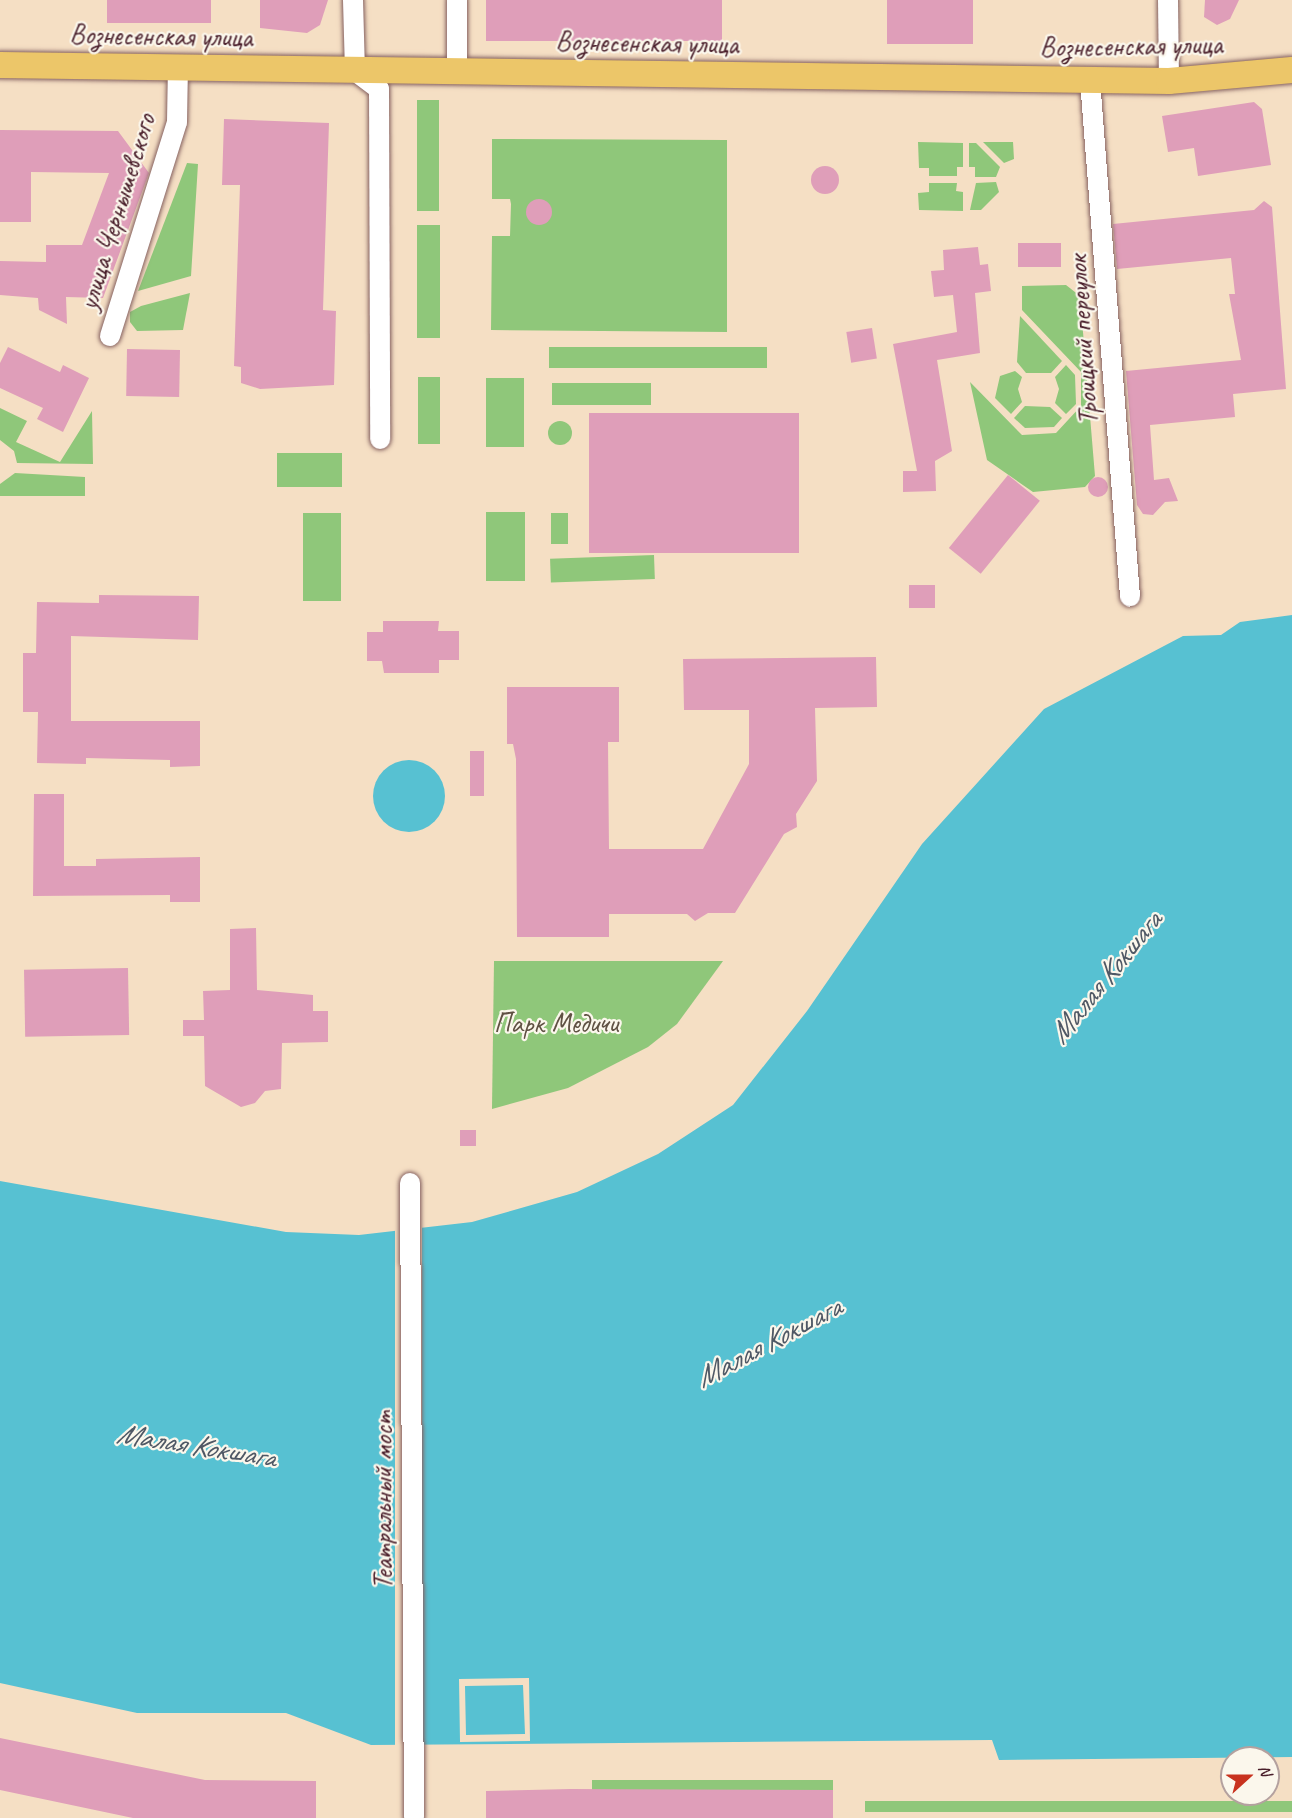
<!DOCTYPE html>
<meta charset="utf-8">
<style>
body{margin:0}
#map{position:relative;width:1292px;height:1818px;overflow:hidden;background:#f5dfc4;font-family:Caveat,sans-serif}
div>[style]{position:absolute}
.green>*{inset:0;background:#8fc77a;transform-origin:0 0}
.round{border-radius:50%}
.water>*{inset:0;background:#57c1d2}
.pier>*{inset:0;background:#f5dfc4;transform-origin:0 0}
.building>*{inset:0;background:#df9eb9;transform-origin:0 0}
.roads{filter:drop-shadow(0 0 2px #866261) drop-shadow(0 0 2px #866261)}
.minor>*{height:20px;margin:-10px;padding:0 10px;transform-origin:10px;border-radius:10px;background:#fff}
.major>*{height:26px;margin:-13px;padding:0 13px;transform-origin:13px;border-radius:13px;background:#ecc669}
span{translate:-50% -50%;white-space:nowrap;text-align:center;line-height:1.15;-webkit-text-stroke:4.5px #fbf7ec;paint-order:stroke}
.street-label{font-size:28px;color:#4a1f2b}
.park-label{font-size:28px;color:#5f5143}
.water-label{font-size:30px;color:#4f5865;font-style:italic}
.north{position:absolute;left:1220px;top:1746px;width:60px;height:60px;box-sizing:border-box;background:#fbf7ec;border:2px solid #b4a19f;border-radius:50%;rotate:69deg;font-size:16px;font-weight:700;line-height:24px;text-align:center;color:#4a1f2b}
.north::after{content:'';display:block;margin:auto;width:21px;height:27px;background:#c8321e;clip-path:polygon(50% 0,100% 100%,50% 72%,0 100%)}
</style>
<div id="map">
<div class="green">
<div style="left:417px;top:100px;width:22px;height:111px"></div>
<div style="clip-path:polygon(492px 139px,727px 140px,727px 332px,491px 330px,492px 236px,510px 236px,511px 204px,510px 199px,492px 199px)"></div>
<div style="clip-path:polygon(918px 142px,963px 143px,963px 167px,957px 167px,957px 176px,929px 176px,929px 168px,919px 168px)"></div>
<div style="clip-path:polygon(983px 142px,1013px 142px,1014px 159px,1004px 163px)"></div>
<div style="clip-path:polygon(969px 143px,976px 143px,1000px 167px,996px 177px,975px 177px,975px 167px,969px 167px)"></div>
<div style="clip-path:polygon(187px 163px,198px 164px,191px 276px,138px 291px)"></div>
<div style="clip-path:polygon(996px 182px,999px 192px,981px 210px,970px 210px,976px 183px)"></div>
<div style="clip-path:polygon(929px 183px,957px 183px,956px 191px,963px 192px,963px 211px,919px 210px,918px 193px,929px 192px)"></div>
<div style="left:417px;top:225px;width:23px;height:113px"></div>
<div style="clip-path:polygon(1066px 285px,1080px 296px,1095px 476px,1085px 487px,1033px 492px,987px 460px,970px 382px,1022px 435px,1056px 433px,1081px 406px,1081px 372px,1022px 310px,1022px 286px)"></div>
<div style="clip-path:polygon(190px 293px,183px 330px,137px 331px,130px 322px,130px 312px,141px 306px)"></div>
<div style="clip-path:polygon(1020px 316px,1062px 361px,1051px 373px,1026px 373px,1017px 362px)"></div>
<div style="left:549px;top:347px;width:218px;height:21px"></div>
<div style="clip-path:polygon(1066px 365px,1075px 375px,1076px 404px,1066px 414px,1055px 403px,1059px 389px,1055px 377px)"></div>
<div style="clip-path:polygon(1015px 371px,1022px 377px,1018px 389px,1022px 402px,1011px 414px,995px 398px,1000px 376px)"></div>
<div style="left:418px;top:377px;width:22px;height:67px"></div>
<div style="left:486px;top:378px;width:38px;height:69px"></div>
<div style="left:552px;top:383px;width:99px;height:22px"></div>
<div style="clip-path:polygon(1025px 406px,1050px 407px,1062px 418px,1054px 427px,1025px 428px,1014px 418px)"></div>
<div style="clip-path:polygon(0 408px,27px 421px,16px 442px,60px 462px,92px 411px,93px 464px,17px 463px,14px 451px,0 440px)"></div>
<div class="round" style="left:548px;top:421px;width:24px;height:24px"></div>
<div style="left:277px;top:453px;width:65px;height:34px"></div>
<div style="clip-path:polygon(15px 473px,85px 477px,85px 496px,0 496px,0 484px)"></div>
<div style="left:486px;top:512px;width:39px;height:69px"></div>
<div style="left:303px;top:513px;width:38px;height:88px"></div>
<div style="left:551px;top:513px;width:17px;height:31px"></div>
<div style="left:654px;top:555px;width:24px;height:104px;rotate:88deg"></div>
<div style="clip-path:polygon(494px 961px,723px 961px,677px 1024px,648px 1047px,568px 1088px,492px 1109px)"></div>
<div style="left:833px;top:1780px;width:10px;height:241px;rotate:90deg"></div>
<div style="left:865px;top:1801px;width:427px;height:11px"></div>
</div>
<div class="water">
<div style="clip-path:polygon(1292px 615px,1292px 1757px,999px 1760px,992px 1740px,371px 1745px,286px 1713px,137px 1713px,0 1683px,0 1181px,286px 1232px,359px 1235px,472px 1222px,577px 1192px,658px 1154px,733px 1105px,807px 1011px,922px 844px,1044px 709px,1183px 636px,1221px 635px,1240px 622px)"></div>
<div class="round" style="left:373px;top:760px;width:72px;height:72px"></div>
</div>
<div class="pier">
<div style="left:422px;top:1225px;width:521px;height:27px;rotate:90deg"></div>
<div style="clip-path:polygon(evenodd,529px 1678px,530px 1741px,460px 1742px,459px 1679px,529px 1678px,523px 1685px,525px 1734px,466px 1735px,465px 1686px,523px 1685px)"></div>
</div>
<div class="building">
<div style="left:107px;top:0;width:104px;height:23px"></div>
<div style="clip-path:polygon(260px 0,328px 0,320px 25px,307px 33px,260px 28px)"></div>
<div style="left:486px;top:0;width:236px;height:41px"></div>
<div style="left:887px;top:0;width:86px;height:44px"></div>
<div style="clip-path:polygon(1205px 0,1239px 0,1230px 19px,1217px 25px,1204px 17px)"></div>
<div style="clip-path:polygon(1254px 102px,1262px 109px,1271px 165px,1198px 176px,1194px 148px,1168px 152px,1162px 116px)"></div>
<div style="clip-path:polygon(224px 119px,329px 123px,323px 310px,336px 311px,334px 385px,260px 389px,241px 383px,241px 367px,234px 366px,240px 185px,222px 185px)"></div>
<div style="clip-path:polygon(0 130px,118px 131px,149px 173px,103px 298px,66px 297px,67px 324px,39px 310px,38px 298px,0 295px,0 261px,46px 262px,46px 245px,82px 245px,109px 173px,31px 172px,31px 222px,0 222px)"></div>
<div class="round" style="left:811px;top:166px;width:28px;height:28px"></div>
<div class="round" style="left:526px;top:199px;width:26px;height:26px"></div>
<div style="clip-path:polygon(1264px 201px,1272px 207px,1286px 389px,1233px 394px,1235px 417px,1150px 425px,1154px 480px,1169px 478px,1178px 501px,1165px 502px,1153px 515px,1143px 514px,1137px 505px,1126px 371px,1241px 360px,1229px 294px,1235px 294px,1231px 258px,1117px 269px,1113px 224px,1254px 210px)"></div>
<div style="left:1018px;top:243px;width:43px;height:24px"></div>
<div style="clip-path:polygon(978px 247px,980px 265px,988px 264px,991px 291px,975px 293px,980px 353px,937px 360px,952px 451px,935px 461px,936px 491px,903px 492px,903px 471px,917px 471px,893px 344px,957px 332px,953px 295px,934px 297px,931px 271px,944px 270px,943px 250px)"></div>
<div style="left:872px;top:328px;width:31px;height:26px;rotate:81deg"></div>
<div style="clip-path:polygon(8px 347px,60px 372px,63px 365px,89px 378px,63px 432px,37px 419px,43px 408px,0 388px,0 363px)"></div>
<div style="left:127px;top:349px;width:53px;height:47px;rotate:1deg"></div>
<div style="left:589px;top:413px;width:210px;height:140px"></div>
<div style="left:1008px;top:475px;width:41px;height:94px;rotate:39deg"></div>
<div class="round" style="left:1088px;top:477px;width:20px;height:20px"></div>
<div style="left:935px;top:585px;width:23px;height:26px;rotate:90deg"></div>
<div style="clip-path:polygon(99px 595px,199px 596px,198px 640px,71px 636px,71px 721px,200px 721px,200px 766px,170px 767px,170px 760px,86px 758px,86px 764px,37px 763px,38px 712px,23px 712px,23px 653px,36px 653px,37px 602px,99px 603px)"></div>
<div style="clip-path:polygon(383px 621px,439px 621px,438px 631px,459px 631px,459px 660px,439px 660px,439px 673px,384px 673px,382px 661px,367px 661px,367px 632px,383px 632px)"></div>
<div style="clip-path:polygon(876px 657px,877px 707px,815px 708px,817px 781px,796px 814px,797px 827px,784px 834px,735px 913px,708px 913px,695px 921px,687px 914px,609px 914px,609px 937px,517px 937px,516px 759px,513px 744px,507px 744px,507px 687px,619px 687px,619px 742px,608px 742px,609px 849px,703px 849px,749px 764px,749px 710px,684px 710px,683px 659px)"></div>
<div style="left:470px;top:751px;width:14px;height:45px"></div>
<div style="clip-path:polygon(34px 794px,64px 794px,64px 866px,96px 866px,96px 859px,200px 857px,200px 902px,170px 902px,170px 895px,33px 896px)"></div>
<div style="clip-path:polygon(256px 928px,257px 990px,313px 995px,313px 1011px,328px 1011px,328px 1042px,282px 1043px,281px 1089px,265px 1091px,255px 1103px,241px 1107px,205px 1086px,204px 1036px,183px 1036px,183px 1020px,204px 1020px,203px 991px,230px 990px,230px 929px)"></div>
<div style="left:128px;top:968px;width:67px;height:104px;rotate:89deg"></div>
<div style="left:460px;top:1130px;width:16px;height:16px"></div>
<div style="clip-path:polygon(0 1738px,205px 1780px,316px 1781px,316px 1818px,133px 1818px,0 1790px)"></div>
<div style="clip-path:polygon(570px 1789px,833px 1790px,833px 1818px,486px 1818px,486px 1791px)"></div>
</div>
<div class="roads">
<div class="minor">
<div style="left:353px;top:0;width:71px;rotate:88.4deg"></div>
<div style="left:355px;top:71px;width:30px;rotate:37deg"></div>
<div style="left:379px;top:89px;width:350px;rotate:89.8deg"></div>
<div style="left:457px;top:0;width:72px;rotate:90deg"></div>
<div style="left:1168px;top:0;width:81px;rotate:89.3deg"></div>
<div style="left:1090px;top:80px;width:518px;rotate:85.57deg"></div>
<div style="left:110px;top:336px;width:224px;rotate:-72.6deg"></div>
<div style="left:177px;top:122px;width:55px;rotate:-89deg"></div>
<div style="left:410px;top:1183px;width:634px;rotate:89.64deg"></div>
</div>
<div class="major">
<div style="left:0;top:65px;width:1169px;rotate:0.78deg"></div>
<div style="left:1169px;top:81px;width:123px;rotate:-5.1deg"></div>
</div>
</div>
<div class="street-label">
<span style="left:161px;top:36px;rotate:1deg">Вознесенская улица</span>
<span style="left:647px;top:43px;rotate:1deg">Вознесенская улица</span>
<span style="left:1131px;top:46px;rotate:-1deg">Вознесенская улица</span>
<span style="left:117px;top:212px;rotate:-73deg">улица Чернышевского</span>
<span style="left:1083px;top:340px;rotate:-94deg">Троицкий переулок</span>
<span style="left:383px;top:1500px;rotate:-90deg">Театральный мост</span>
</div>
<div class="park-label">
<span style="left:556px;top:1023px">Парк Медичи</span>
</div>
<div class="water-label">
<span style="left:1105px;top:977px;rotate:-51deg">Малая Кокшага</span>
<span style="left:768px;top:1342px;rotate:-28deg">Малая Кокшага</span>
<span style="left:196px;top:1445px;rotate:9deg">Малая Кокшага</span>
</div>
<div class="north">N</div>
</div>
